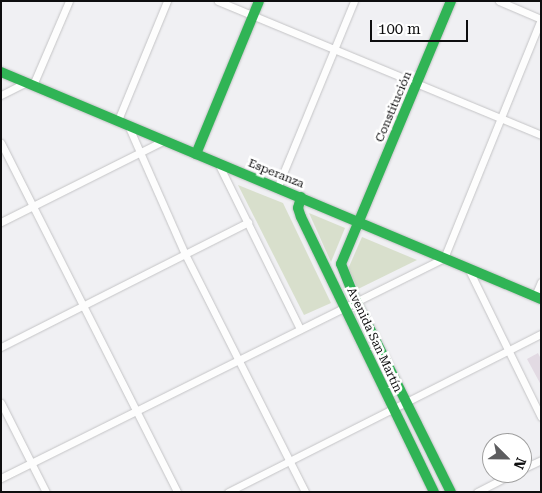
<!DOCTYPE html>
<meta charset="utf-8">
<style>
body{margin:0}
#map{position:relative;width:542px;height:493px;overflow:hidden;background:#f0f0f3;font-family:"Roboto Serif",serif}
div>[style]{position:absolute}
.green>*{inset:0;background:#d8dfcc}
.building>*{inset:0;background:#e2dae3}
.roads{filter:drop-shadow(0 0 1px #c4c4c6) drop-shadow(0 0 1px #c4c4c6)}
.street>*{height:7px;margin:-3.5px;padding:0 3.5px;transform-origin:3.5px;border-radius:3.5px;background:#fdfdfd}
.fast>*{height:10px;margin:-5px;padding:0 5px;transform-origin:5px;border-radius:5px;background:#30b455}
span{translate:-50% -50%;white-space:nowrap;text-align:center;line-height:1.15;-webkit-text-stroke:5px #fff;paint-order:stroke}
.street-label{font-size:12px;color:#0e0e0f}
.frame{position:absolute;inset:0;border:2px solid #0e0e0f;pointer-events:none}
.north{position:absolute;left:482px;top:433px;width:50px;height:50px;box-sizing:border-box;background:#fff;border:1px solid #9f9f9f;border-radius:50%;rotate:113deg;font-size:14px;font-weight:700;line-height:20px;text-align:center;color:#0e0e0f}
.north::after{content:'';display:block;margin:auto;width:18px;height:22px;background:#5d5d5f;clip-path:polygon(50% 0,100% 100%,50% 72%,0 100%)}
.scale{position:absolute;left:370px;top:20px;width:98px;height:22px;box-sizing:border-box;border:2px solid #0e0e0f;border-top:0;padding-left:6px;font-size:15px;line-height:18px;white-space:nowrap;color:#0e0e0f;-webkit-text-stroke:4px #fff;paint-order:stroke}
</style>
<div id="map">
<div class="green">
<div style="clip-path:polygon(238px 185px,283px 203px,331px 303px,304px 315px)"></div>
<div style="clip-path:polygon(309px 213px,345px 228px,331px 262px)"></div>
<div style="clip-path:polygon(362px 237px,417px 260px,358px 289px,348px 269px)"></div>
</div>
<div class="building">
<div style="clip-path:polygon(538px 353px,541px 359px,541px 385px,527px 359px)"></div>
</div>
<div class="roads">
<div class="street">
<div style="left:218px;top:1px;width:350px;rotate:22.5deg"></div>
<div style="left:499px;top:1px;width:46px;rotate:23.2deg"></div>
<div style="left:33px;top:85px;width:91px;rotate:-66.8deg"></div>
<div style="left:1px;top:95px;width:28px;rotate:-27deg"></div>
<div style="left:118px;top:120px;width:129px;rotate:-67.6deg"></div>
<div style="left:128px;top:125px;width:141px;rotate:66.2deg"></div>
<div style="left:185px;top:254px;width:267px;rotate:63.2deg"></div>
<div style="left:1px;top:143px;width:391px;rotate:63.2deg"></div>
<div style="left:219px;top:165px;width:183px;rotate:63.7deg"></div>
<div style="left:277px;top:188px;width:202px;rotate:-67.6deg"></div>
<div style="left:1px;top:222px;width:183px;rotate:-26.6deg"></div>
<div style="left:468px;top:268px;width:166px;rotate:63.9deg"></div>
<div style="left:535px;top:296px;width:15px;rotate:-67deg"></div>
<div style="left:1px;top:347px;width:277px;rotate:-26.8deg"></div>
<div style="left:1px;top:403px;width:100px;rotate:63.2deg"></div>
<div style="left:522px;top:469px;width:21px;rotate:-25deg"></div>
<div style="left:1px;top:478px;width:495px;rotate:-26.4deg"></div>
<div style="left:444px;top:258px;width:258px;rotate:-67.9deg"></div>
<div style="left:228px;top:492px;width:351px;rotate:-26.8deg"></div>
<div style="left:477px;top:492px;width:42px;rotate:-27.2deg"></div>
</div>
<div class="fast">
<div style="left:451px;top:1px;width:285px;rotate:112.7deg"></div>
<div style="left:341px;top:264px;width:40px;rotate:68deg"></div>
<div style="left:356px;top:301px;width:213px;rotate:63.6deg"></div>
<div style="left:1px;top:72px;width:586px;rotate:22.8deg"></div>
<div style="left:196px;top:154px;width:165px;rotate:-67.6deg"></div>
<div style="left:301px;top:197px;width:11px;rotate:105deg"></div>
<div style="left:298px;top:208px;width:9px;rotate:72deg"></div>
<div style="left:301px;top:217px;width:305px;rotate:64.2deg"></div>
</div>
</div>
<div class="street-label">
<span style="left:394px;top:107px;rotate:-67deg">Constitución</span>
<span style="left:276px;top:174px;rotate:22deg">Esperanza</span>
<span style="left:374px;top:340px;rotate:65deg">Avenida San Martín</span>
</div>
<div class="frame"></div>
<div class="north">N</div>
<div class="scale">100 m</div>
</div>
